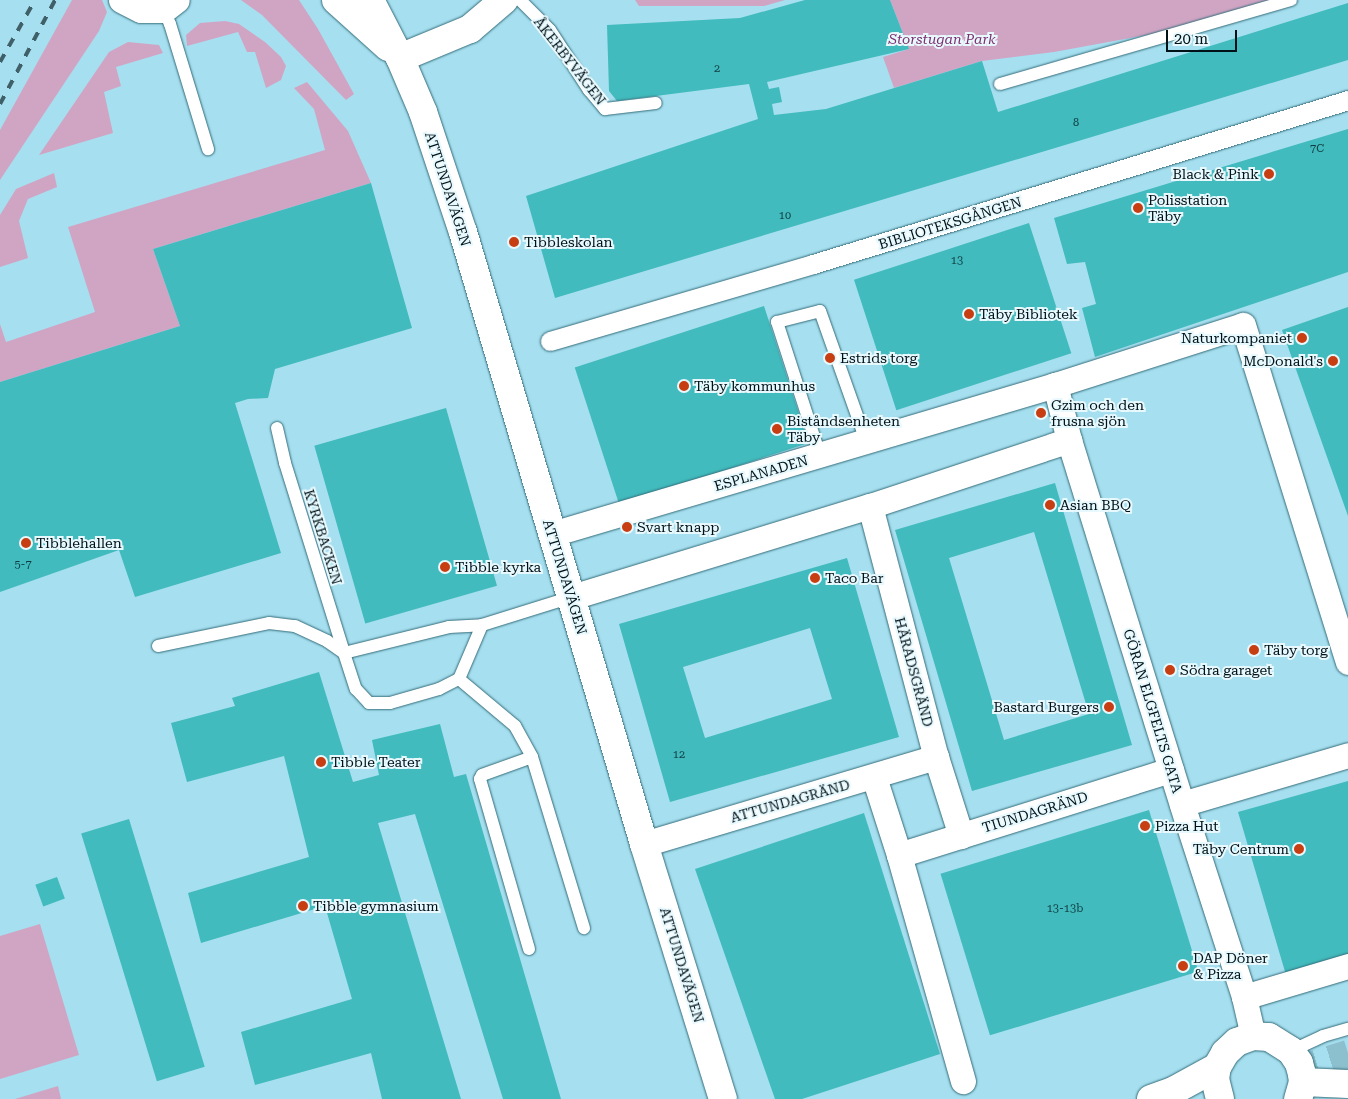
<!DOCTYPE html>
<meta charset="utf-8">
<style>
body{margin:0}
#map{position:relative;width:1348px;height:1099px;overflow:hidden;background:#a6dfef;font-family:"Roboto Serif",serif}
div>[style]{position:absolute}
.green>*{inset:0;background:#d0a5c4}
.building>*{inset:0;background:#41bbbd;transform-origin:0 0}
.tertiary-tunnel>*{height:28px;margin-top:-14px;transform-origin:0;background:repeating-linear-gradient(90deg,#8dc0cf 0 28px,transparent 0 42px)}
.roads{filter:drop-shadow(0 0 1px #336b79) drop-shadow(0 0 1px #336b79)}
.service>*{height:12px;margin:-6px;padding:0 6px;transform-origin:6px;border-radius:6px;background:#fff}
.pedestrian>*{height:19px;margin:-9.5px;padding:0 9.5px;transform-origin:9.5px;border-radius:9.5px;background:#fff}
.minor>*{height:25px;margin:-12.5px;padding:0 12.5px;transform-origin:12.5px;border-radius:12.5px;background:#fff}
.tertiary>*{height:28px;margin:-14px;padding:0 14px;transform-origin:14px;border-radius:14px;background:#fff}
.rail>*{height:4px;margin-top:-2px;transform-origin:0;background:repeating-linear-gradient(90deg,#3f6069 0 9px,transparent 0 18px)}
.dots>*{width:14px;height:14px;translate:-50% -50%;box-sizing:border-box;border:2px solid #e8f9fe;border-radius:50%}
span{translate:-50% -50%;white-space:nowrap;text-align:center;line-height:1.15;-webkit-text-stroke:4px #e8f9fe;paint-order:stroke}
.number-label{font-size:11px;color:#103c41}
.number-label span{-webkit-text-stroke-width:0}
.park-label{font-size:14px;color:#7e2e6e;font-style:italic}
.street-label{font-size:14px;color:#001218}
.poi-label{font-size:14px;color:#001218}
.right{translate:-100% -50%;text-align:right}
.left{translate:0 -50%;text-align:left}
.scale{position:absolute;left:1166px;top:30px;width:71px;height:22px;box-sizing:border-box;border:2px solid #001218;border-top:0;padding-left:6px;font-size:15px;line-height:18px;white-space:nowrap;color:#001218;-webkit-text-stroke:4px #e8f9fe;paint-order:stroke}
</style>
<div id="map">
<div class="green">
<div style="clip-path:polygon(72px 0,102px 0,107px 12px,99px 31px,0 180px,0 130px)"></div>
<div style="clip-path:polygon(241px 0,299px 0,318px 29px,354px 94px,346px 100px,262px 15px)"></div>
<div style="clip-path:polygon(635px 0,785px 0,764px 6px,639px 6px)"></div>
<div style="clip-path:polygon(890px 0,1274px 0,1174px 30px,1054px 52px,982px 61px,894px 88px,883px 57px,909px 49px)"></div>
<div style="clip-path:polygon(225px 21px,239px 24px,265px 42px,281px 57px,286px 66px,281px 80px,266px 88px,255px 52px,247px 52px,238px 32px,187px 46px,186px 35px,200px 23px)"></div>
<div style="clip-path:polygon(128px 42px,159px 45px,163px 53px,116px 67px,121px 86px,104px 92px,113px 133px,39px 155px,109px 52px)"></div>
<div style="clip-path:polygon(307px 82px,348px 131px,371px 183px,153px 249px,180px 326px,0 382px,0 324px,6px 342px,95px 312px,68px 227px,325px 150px,314px 109px,294px 88px)"></div>
<div style="clip-path:polygon(54px 173px,57px 187px,28px 199px,19px 221px,28px 258px,0 267px,0 215px,16px 189px)"></div>
<div style="clip-path:polygon(40px 924px,79px 1055px,0 1079px,0 936px)"></div>
<div style="clip-path:polygon(58px 1086px,61px 1099px,15px 1099px)"></div>
</div>
<div class="building">
<div style="clip-path:polygon(805px 0,890px 0,909px 49px,767px 82px,769px 89px,779px 87px,782px 102px,772px 104px,774px 115px,826px 109px,982px 61px,998px 112px,1348px 3px,1348px 60px,555px 298px,526px 196px,758px 119px,749px 84px,617px 101px,609px 91px,607px 25px,740px 18px)"></div>
<div style="clip-path:polygon(1348px 129px,1348px 272px,1095px 357px,1082px 308px,1096px 304px,1085px 262px,1067px 264px,1054px 218px)"></div>
<div style="clip-path:polygon(371px 183px,412px 328px,275px 369px,268px 398px,248px 399px,235px 403px,281px 553px,135px 597px,119px 550px,0 592px,0 382px,180px 326px,153px 249px)"></div>
<div style="left:1029px;top:223px;width:137px;height:184px;rotate:72deg"></div>
<div style="left:764px;top:306px;width:144px;height:199px;rotate:72deg"></div>
<div style="clip-path:polygon(1348px 307px,1348px 516px,1282px 330px)"></div>
<div style="left:446px;top:408px;width:185px;height:137px;rotate:74deg"></div>
<div style="clip-path:polygon(evenodd,1055px 483px,1132px 745px,972px 791px,895px 530px,1055px 483px,1034px 532px,1089px 714px,1004px 740px,949px 558px,1034px 532px)"></div>
<div style="clip-path:polygon(evenodd,847px 558px,899px 737px,670px 802px,619px 624px,847px 558px,810px 628px,832px 699px,705px 738px,683px 667px,810px 628px)"></div>
<div style="clip-path:polygon(319px 672px,353px 782px,379px 775px,372px 740px,440px 724px,454px 777px,466px 774px,561px 1099px,503px 1099px,415px 814px,378px 823px,461px 1099px,382px 1099px,371px 1053px,255px 1085px,241px 1032px,352px 999px,325px 906px,201px 943px,188px 893px,309px 857px,284px 756px,187px 782px,171px 723px,235px 706px,232px 698px)"></div>
<div style="clip-path:polygon(1348px 781px,1348px 957px,1286px 975px,1238px 812px)"></div>
<div style="left:1149px;top:810px;width:169px;height:218px;rotate:73deg"></div>
<div style="clip-path:polygon(864px 813px,940px 1054px,802px 1099px,775px 1099px,695px 869px)"></div>
<div style="left:129px;top:819px;width:259px;height:50px;rotate:73deg"></div>
<div style="left:57px;top:877px;width:23px;height:23px;rotate:70deg"></div>
</div>
<div class="tertiary-tunnel">
<div style="left:1290px;top:1072px;width:61px;rotate:-17.2deg"></div>
</div>
<div class="roads">
<div class="service">
<div style="left:520px;top:0;width:42px;rotate:45deg"></div>
<div style="left:550px;top:30px;width:72px;rotate:57deg"></div>
<div style="left:589px;top:90px;width:25px;rotate:50deg"></div>
<div style="left:605px;top:109px;width:51px;rotate:-6.7deg"></div>
<div style="left:164px;top:10px;width:15px;rotate:67deg"></div>
<div style="left:170px;top:24px;width:131px;rotate:73.1deg"></div>
<div style="left:1000px;top:84px;width:303px;rotate:-16.1deg"></div>
<div style="left:277px;top:428px;width:36px;rotate:77deg"></div>
<div style="left:285px;top:463px;width:199px;rotate:72.7deg"></div>
<div style="left:344px;top:653px;width:38px;rotate:72deg"></div>
<div style="left:356px;top:689px;width:19px;rotate:47deg"></div>
<div style="left:369px;top:703px;width:21px"></div>
<div style="left:390px;top:703px;width:51px;rotate:-15.9deg"></div>
<div style="left:439px;top:689px;width:22px;rotate:-27deg"></div>
<div style="left:459px;top:679px;width:59px;rotate:-66.9deg"></div>
<div style="left:820px;top:455px;width:140px;rotate:-107.9deg"></div>
<div style="left:777px;top:322px;width:44px;rotate:-14.3deg"></div>
<div style="left:820px;top:311px;width:138px;rotate:70.5deg"></div>
<div style="left:158px;top:646px;width:113px;rotate:-11.7deg"></div>
<div style="left:269px;top:623px;width:26px;rotate:7deg"></div>
<div style="left:295px;top:626px;width:35px;rotate:25deg"></div>
<div style="left:327px;top:641px;width:21px;rotate:35deg"></div>
<div style="left:344px;top:653px;width:108px;rotate:-13.9deg"></div>
<div style="left:449px;top:627px;width:33px;rotate:-3deg"></div>
<div style="left:482px;top:625px;width:94px;rotate:-17.3deg"></div>
<div style="left:459px;top:679px;width:73px;rotate:40deg"></div>
<div style="left:515px;top:726px;width:35px;rotate:61deg"></div>
<div style="left:532px;top:757px;width:179px;rotate:73.1deg"></div>
<div style="left:529px;top:949px;width:177px;rotate:-106.1deg"></div>
<div style="left:480px;top:779px;width:4px;rotate:-63deg"></div>
<div style="left:482px;top:775px;width:53px;rotate:-19.8deg"></div>
<div style="left:1291px;top:1051px;width:35px;rotate:-25deg"></div>
<div style="left:1323px;top:1036px;width:26px;rotate:-16deg"></div>
</div>
<div class="pedestrian">
<div style="left:550px;top:341px;width:274px;rotate:-16.3deg"></div>
<div style="left:813px;top:264px;width:560px;rotate:-17.04deg"></div>
</div>
<div class="minor">
<div style="left:121px;top:0;width:22px;rotate:27deg"></div>
<div style="left:141px;top:10px;width:23px"></div>
<div style="left:164px;top:10px;width:16px;rotate:-38deg"></div>
<div style="left:1055px;top:385px;width:57px;rotate:75.7deg"></div>
<div style="left:1069px;top:440px;width:395px;rotate:72.8deg"></div>
<div style="left:1186px;top:817px;width:189px;rotate:72.1deg"></div>
<div style="left:1244px;top:997px;width:40px;rotate:77deg"></div>
<div style="left:870px;top:506px;width:260px;rotate:75.3deg"></div>
<div style="left:936px;top:757px;width:83px;rotate:72.4deg"></div>
<div style="left:552px;top:534px;width:525px;rotate:-16.5deg"></div>
<div style="left:1055px;top:385px;width:197px;rotate:-17.7deg"></div>
<div style="left:1243px;top:325px;width:353px;rotate:72.7deg"></div>
<div style="left:572px;top:597px;width:312px;rotate:-17deg"></div>
<div style="left:870px;top:506px;width:210px;rotate:-18.3deg"></div>
<div style="left:874px;top:777px;width:82px;rotate:72.2deg"></div>
<div style="left:899px;top:855px;width:235px;rotate:74.2deg"></div>
<div style="left:1182px;top:804px;width:173px;rotate:-16.4deg"></div>
<div style="left:644px;top:844px;width:305px;rotate:-16.6deg"></div>
<div style="left:899px;top:855px;width:285px;rotate:-17.4deg"></div>
<div style="left:1244px;top:997px;width:109px;rotate:-16.6deg"></div>
</div>
<div class="tertiary">
<div style="left:336px;top:0;width:70px;rotate:42.1deg"></div>
<div style="left:370px;top:0;width:65px;rotate:62.7deg"></div>
<div style="left:400px;top:58px;width:59px;rotate:66.9deg"></div>
<div style="left:423px;top:112px;width:126px;rotate:71.6deg"></div>
<div style="left:463px;top:232px;width:638px;rotate:73.52deg"></div>
<div style="left:644px;top:844px;width:267px;rotate:72.8deg"></div>
<div style="left:400px;top:58px;width:76px;rotate:-22.5deg"></div>
<div style="left:470px;top:29px;width:45px;rotate:-40.5deg"></div>
<div style="left:1303px;top:1082px;width:45px;rotate:2.5deg"></div>
<div style="left:1151px;top:1099px;width:23px;rotate:-20deg"></div>
<div style="left:1173px;top:1091px;width:50px;rotate:-28.6deg"></div>
<div style="left:1220px;top:1099px;width:21px;rotate:-104deg"></div>
<div style="left:1215px;top:1079px;width:12px;rotate:-81deg"></div>
<div style="left:1217px;top:1067px;width:16px;rotate:-60deg"></div>
<div style="left:1225px;top:1053px;width:16px;rotate:-43deg"></div>
<div style="left:1237px;top:1042px;width:17px;rotate:-21deg"></div>
<div style="left:1253px;top:1036px;width:16px;rotate:4deg"></div>
<div style="left:1269px;top:1037px;width:26px;rotate:32deg"></div>
<div style="left:1291px;top:1051px;width:14px;rotate:56deg"></div>
<div style="left:1299px;top:1063px;width:11px;rotate:75deg"></div>
<div style="left:1302px;top:1074px;width:8px;rotate:83deg"></div>
<div style="left:1303px;top:1082px;width:18px;rotate:106deg"></div>
</div>
</div>
<div class="rail">
<div style="left:0;top:62px;width:71px;rotate:-60.6deg"></div>
<div style="left:0;top:104px;width:118px;rotate:-62.1deg"></div>
</div>
<div class="dots">
<div style="left:1269px;top:174px;background:#c63e12"></div>
<div style="left:1138px;top:208px;background:#c63e12"></div>
<div style="left:514px;top:242px;background:#c63e12"></div>
<div style="left:969px;top:314px;background:#c63e12"></div>
<div style="left:1302px;top:338px;background:#c63e12"></div>
<div style="left:830px;top:358px;background:#c63e12"></div>
<div style="left:1333px;top:361px;background:#c63e12"></div>
<div style="left:684px;top:386px;background:#c63e12"></div>
<div style="left:1041px;top:413px;background:#c63e12"></div>
<div style="left:777px;top:429px;background:#c63e12"></div>
<div style="left:1050px;top:505px;background:#c63e12"></div>
<div style="left:627px;top:527px;background:#c63e12"></div>
<div style="left:26px;top:543px;background:#c63e12"></div>
<div style="left:445px;top:567px;background:#c63e12"></div>
<div style="left:815px;top:578px;background:#c63e12"></div>
<div style="left:1254px;top:650px;background:#c63e12"></div>
<div style="left:1170px;top:670px;background:#c63e12"></div>
<div style="left:1109px;top:707px;background:#c63e12"></div>
<div style="left:321px;top:762px;background:#c63e12"></div>
<div style="left:1145px;top:826px;background:#c63e12"></div>
<div style="left:1299px;top:849px;background:#c63e12"></div>
<div style="left:303px;top:906px;background:#c63e12"></div>
<div style="left:1183px;top:966px;background:#c63e12"></div>
</div>
<div class="number-label">
<span style="left:717px;top:69px">2</span>
<span style="left:1076px;top:123px">8</span>
<span style="left:1317px;top:149px">7C</span>
<span style="left:785px;top:216px">10</span>
<span style="left:957px;top:261px">13</span>
<span style="left:23px;top:565px">5-7</span>
<span style="left:679px;top:755px">12</span>
<span style="left:1065px;top:909px">13-13b</span>
</div>
<div class="park-label">
<span style="left:942px;top:39px">Storstugan Park</span>
</div>
<div class="street-label">
<span style="left:570px;top:61px;rotate:52deg">ÅKERBYVÄGEN</span>
<span style="left:448px;top:189px;rotate:72deg">ATTUNDAVÄGEN</span>
<span style="left:950px;top:223px;rotate:-17deg">BIBLIOTEKSGÅNGEN</span>
<span style="left:761px;top:473px;rotate:-16deg">ESPLANADEN</span>
<span style="left:323px;top:537px;rotate:73deg">KYRKBACKEN</span>
<span style="left:565px;top:577px;rotate:73deg">ATTUNDAVÄGEN</span>
<span style="left:914px;top:672px;rotate:75deg">HÄRADSGRÄND</span>
<span style="left:1153px;top:711px;rotate:73deg">GÖRAN ELGFELTS GATA</span>
<span style="left:790px;top:801px;rotate:-16deg">ATTUNDAGRÄND</span>
<span style="left:1035px;top:812px;rotate:-17deg">TIUNDAGRÄND</span>
<span style="left:682px;top:965px;rotate:73deg">ATTUNDAVÄGEN</span>
</div>
<div class="poi-label">
<span class="right" style="left:1259px;top:174px">Black &amp; Pink</span>
<span class="left" style="left:1148px;top:208px">Polisstation<br>Täby</span>
<span class="left" style="left:524px;top:242px">Tibbleskolan</span>
<span class="left" style="left:979px;top:314px">Täby Bibliotek</span>
<span class="right" style="left:1292px;top:338px">Naturkompaniet</span>
<span class="left" style="left:840px;top:358px">Estrids torg</span>
<span class="right" style="left:1323px;top:361px">McDonald's</span>
<span class="left" style="left:694px;top:386px">Täby kommunhus</span>
<span class="left" style="left:1051px;top:413px">Gzim och den<br>frusna sjön</span>
<span class="left" style="left:787px;top:429px">Biståndsenheten<br>Täby</span>
<span class="left" style="left:1060px;top:505px">Asian BBQ</span>
<span class="left" style="left:637px;top:527px">Svart knapp</span>
<span class="left" style="left:36px;top:543px">Tibblehallen</span>
<span class="left" style="left:455px;top:567px">Tibble kyrka</span>
<span class="left" style="left:825px;top:578px">Taco Bar</span>
<span class="left" style="left:1264px;top:650px">Täby torg</span>
<span class="left" style="left:1180px;top:670px">Södra garaget</span>
<span class="right" style="left:1099px;top:707px">Bastard Burgers</span>
<span class="left" style="left:331px;top:762px">Tibble Teater</span>
<span class="left" style="left:1155px;top:826px">Pizza Hut</span>
<span class="right" style="left:1289px;top:849px">Täby Centrum</span>
<span class="left" style="left:313px;top:906px">Tibble gymnasium</span>
<span class="left" style="left:1193px;top:966px">DAP Döner<br>&amp; Pizza</span>
</div>
<div class="scale">20 m</div>
</div>
